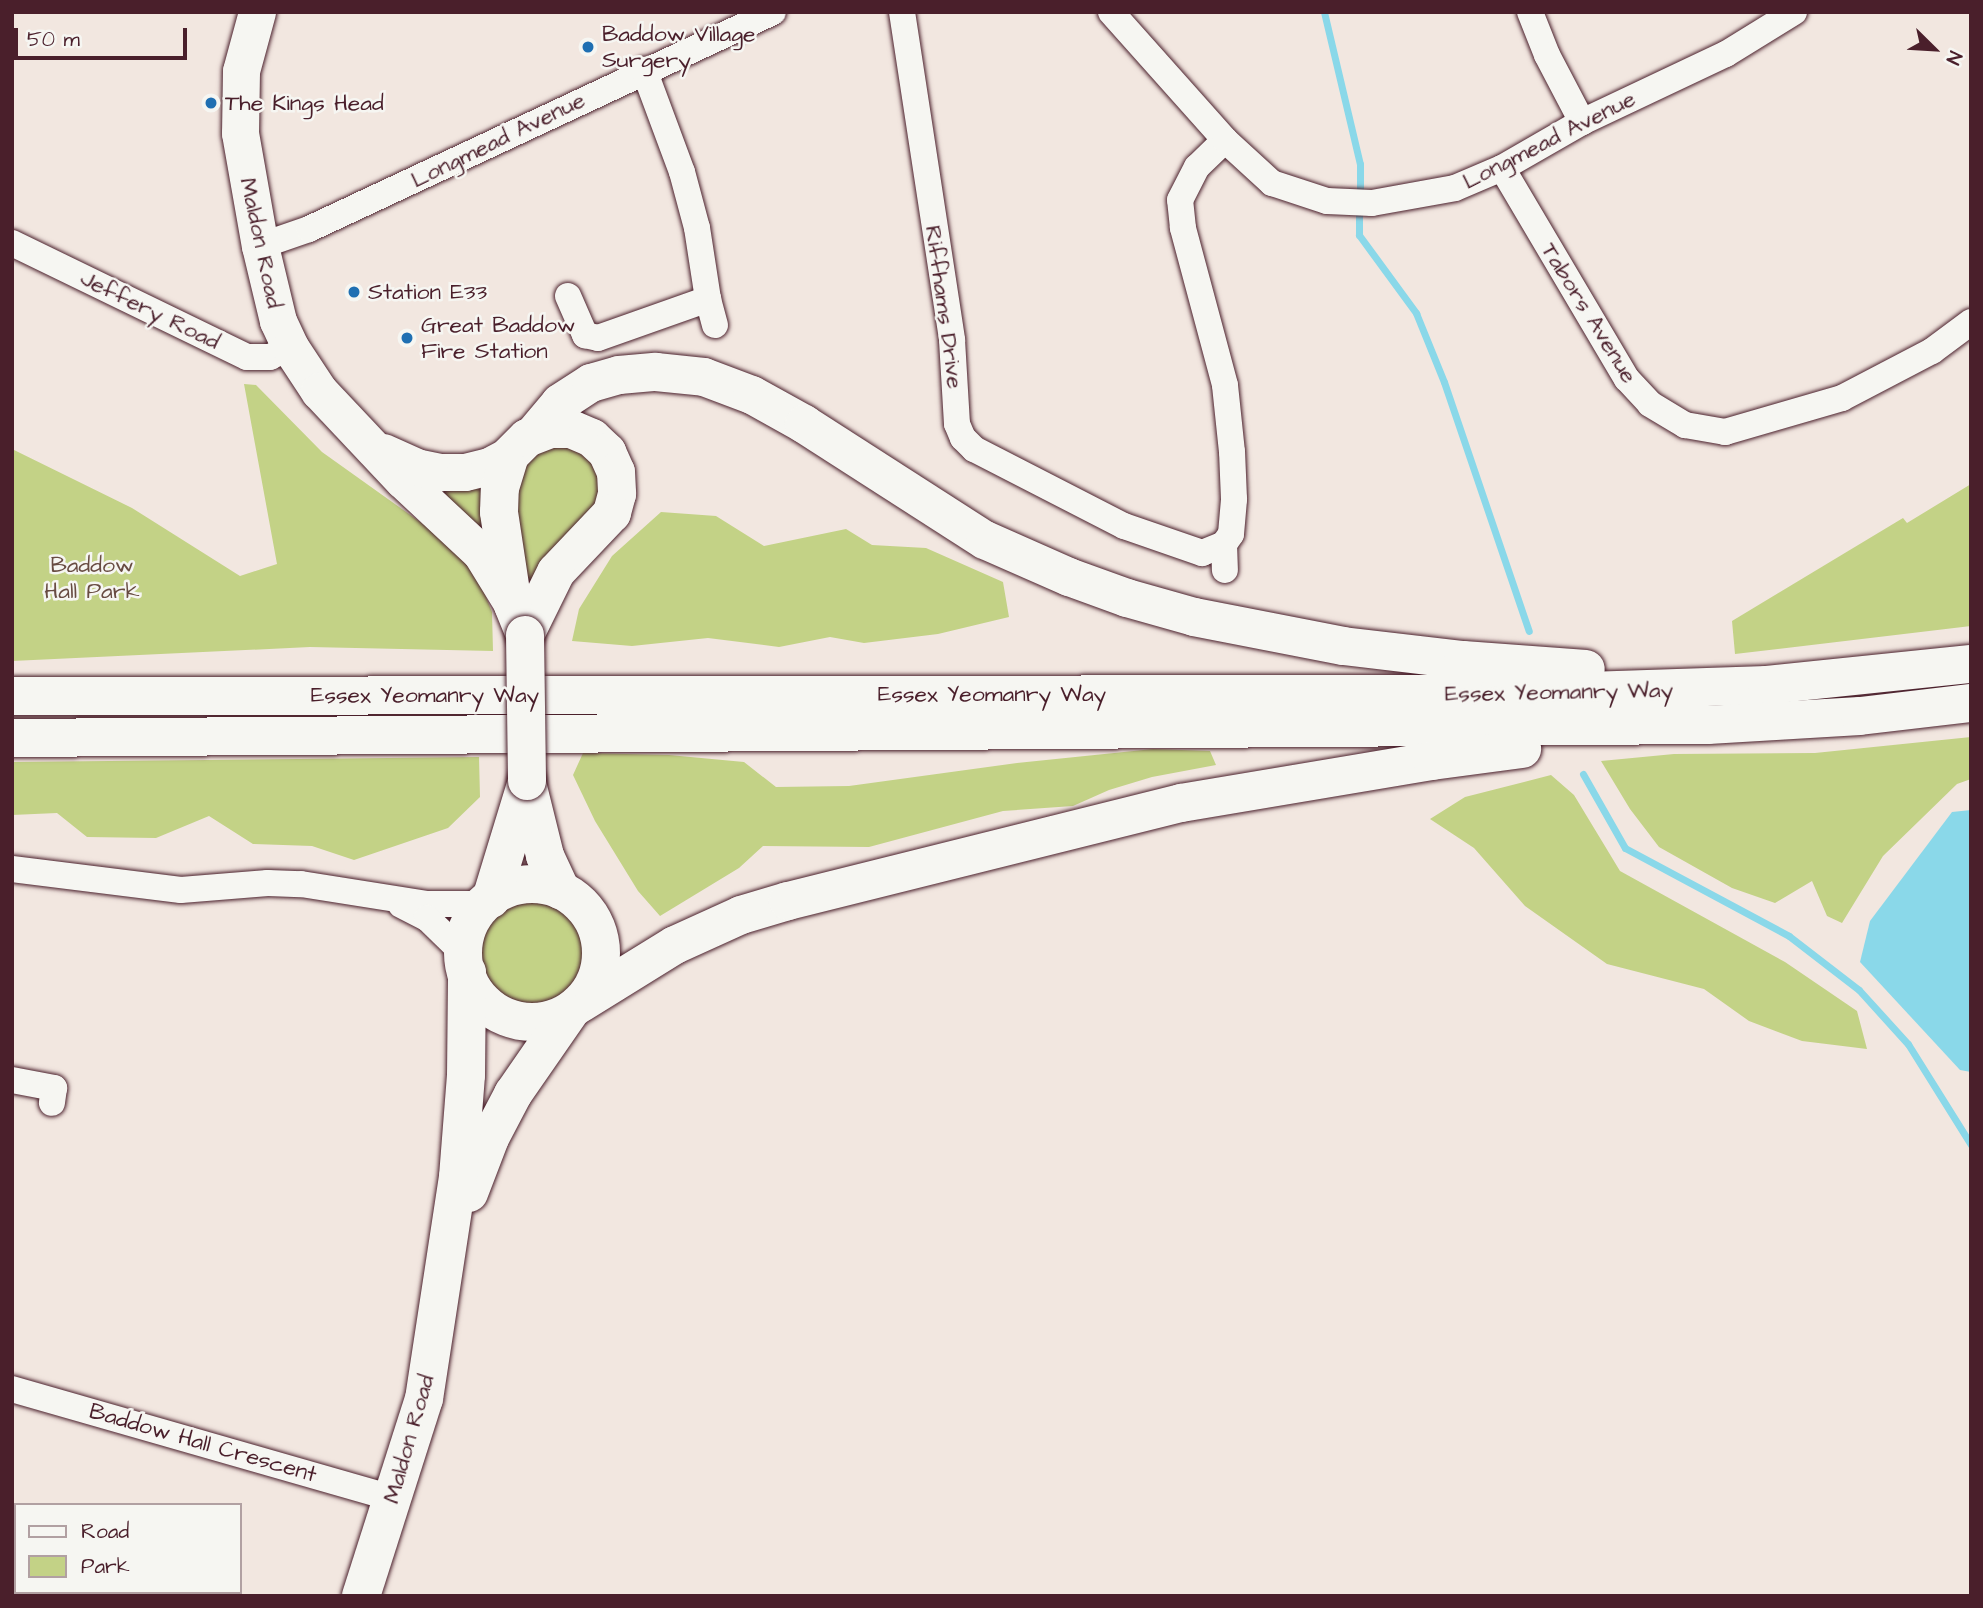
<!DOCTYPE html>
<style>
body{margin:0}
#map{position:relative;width:1983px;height:1608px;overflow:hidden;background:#f2e7e0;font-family:"Architects Daughter",sans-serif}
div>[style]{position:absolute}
.green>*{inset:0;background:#c3d286}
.round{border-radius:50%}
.water>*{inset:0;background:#8ad8e9}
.stream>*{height:7px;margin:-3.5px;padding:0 3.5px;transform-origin:3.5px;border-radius:3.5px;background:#8ad8e9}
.roads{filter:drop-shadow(0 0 2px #4a1f2b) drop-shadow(0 0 2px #4a1f2b)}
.street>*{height:26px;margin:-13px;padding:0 13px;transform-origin:13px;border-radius:13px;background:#f6f6f2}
.secondary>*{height:37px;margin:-18.5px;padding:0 18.5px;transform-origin:18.5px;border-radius:18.5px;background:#f6f6f2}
.primary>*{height:38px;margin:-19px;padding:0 19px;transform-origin:19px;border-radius:19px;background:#f6f6f2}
.primary>.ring{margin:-19px;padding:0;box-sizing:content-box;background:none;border:38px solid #f6f6f2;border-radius:50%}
.bridges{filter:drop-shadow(0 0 2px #4a1f2b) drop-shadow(0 0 2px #4a1f2b)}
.primary-bridge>*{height:38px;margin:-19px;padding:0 19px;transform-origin:19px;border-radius:19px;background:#f6f6f2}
.dots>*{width:19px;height:19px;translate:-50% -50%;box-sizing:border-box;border:4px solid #f6f6f2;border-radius:50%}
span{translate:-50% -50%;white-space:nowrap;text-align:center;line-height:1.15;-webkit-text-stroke:5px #f6f6f2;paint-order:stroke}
.poi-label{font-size:23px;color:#4a1f2b}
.left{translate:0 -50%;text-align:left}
.street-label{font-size:23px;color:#4a1f2b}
.park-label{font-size:23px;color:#684c42}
.frame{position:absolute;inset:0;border:14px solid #4a1f2b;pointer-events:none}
.legend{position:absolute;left:14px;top:1503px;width:228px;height:91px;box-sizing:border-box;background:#f6f6f2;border:2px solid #b1a0a2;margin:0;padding:9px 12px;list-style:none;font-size:21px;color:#4a1f2b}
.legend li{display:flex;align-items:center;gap:14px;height:35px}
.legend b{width:35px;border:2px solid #b1a0a2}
.north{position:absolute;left:1899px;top:14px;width:70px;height:70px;-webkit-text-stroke:5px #f6f6f2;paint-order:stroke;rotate:114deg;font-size:19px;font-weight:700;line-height:28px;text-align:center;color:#4a1f2b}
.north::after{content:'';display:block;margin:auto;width:24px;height:32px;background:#4a1f2b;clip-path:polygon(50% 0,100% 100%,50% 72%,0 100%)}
.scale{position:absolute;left:14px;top:28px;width:173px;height:32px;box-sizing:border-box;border:4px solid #4a1f2b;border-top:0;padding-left:9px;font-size:21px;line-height:24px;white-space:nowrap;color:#4a1f2b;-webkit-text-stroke:5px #f6f6f2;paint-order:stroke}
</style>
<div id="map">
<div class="green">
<div style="clip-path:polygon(244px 384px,256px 385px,322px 452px,444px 539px,476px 572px,492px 612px,493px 651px,310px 647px,12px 661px,12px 449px,132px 508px,240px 576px,277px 564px)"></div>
<div style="clip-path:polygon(571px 446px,594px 458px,604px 503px,540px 566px,525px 588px,515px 491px,524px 467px,544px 448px)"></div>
<div style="clip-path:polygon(486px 475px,484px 533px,426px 485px)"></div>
<div style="clip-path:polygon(1971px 484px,1971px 626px,1735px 654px,1732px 621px,1903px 518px,1907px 523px)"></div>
<div style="clip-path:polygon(661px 512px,716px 516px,764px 546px,846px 529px,872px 545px,926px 548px,1003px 582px,1009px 617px,938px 634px,864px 643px,830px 637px,779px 647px,708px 638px,632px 646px,572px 641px,579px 609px,612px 556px)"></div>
<div style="clip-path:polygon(1971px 737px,1971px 779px,1957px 784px,1883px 856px,1842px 923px,1827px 916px,1812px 881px,1775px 903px,1732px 888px,1659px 847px,1630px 809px,1601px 761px,1674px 754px,1815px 753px)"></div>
<div style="clip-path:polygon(1153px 749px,1210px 751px,1216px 765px,1152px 777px,1109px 790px,1073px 806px,1003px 811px,869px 847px,763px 846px,739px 868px,660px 916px,638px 891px,595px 821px,573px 775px,583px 753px,669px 755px,744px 762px,776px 787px,849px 786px,1017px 763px)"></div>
<div style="clip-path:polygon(479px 757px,480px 797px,448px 828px,354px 860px,312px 846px,253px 844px,209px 816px,156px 838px,87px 837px,57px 813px,12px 815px,12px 762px)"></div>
<div style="clip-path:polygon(1551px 775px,1574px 795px,1620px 871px,1785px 962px,1857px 1011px,1867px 1049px,1802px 1041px,1749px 1021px,1704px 989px,1607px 964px,1525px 906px,1474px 848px,1430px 819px,1465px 797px)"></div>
<div class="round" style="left:478px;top:900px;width:108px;height:108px"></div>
</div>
<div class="water">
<div style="clip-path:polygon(1971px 810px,1971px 1072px,1960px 1070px,1860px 962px,1870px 921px,1952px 812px)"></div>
</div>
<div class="stream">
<div style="left:1324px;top:12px;width:156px;rotate:76.7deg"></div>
<div style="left:1360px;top:164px;width:32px;rotate:90deg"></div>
<div style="left:1359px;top:208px;width:27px;rotate:90deg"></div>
<div style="left:1359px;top:235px;width:97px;rotate:53.8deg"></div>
<div style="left:1416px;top:313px;width:74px;rotate:67.9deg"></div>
<div style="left:1444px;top:382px;width:263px;rotate:71.2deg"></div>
<div style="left:1583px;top:774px;width:85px;rotate:60.4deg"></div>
<div style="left:1625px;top:848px;width:186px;rotate:28.2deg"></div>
<div style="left:1789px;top:936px;width:88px;rotate:37.6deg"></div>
<div style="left:1859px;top:990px;width:73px;rotate:47.8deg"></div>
<div style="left:1908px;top:1044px;width:119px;rotate:58deg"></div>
</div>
<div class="roads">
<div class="street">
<div style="left:902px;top:12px;width:332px;rotate:81.3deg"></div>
<div style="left:952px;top:340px;width:84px;rotate:86.6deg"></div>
<div style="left:957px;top:424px;width:15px;rotate:67deg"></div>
<div style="left:963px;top:438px;width:16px;rotate:45deg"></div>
<div style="left:974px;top:449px;width:169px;rotate:27.2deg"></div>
<div style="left:1124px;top:526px;width:83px;rotate:19.1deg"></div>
<div style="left:1202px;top:553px;width:24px;rotate:-22deg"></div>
<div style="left:1224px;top:544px;width:12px;rotate:-55deg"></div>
<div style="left:1231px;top:534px;width:35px;rotate:-85deg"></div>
<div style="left:1234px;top:499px;width:47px;rotate:-92.4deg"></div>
<div style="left:1232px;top:452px;width:67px;rotate:-96deg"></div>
<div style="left:1225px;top:385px;width:163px;rotate:-105deg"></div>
<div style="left:1183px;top:228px;width:28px;rotate:-96deg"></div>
<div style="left:1180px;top:200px;width:37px;rotate:-63deg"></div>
<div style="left:1197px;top:167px;width:39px;rotate:-44deg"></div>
<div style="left:1111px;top:12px;width:171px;rotate:48.3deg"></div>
<div style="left:1225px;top:140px;width:64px;rotate:42.5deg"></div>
<div style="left:1272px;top:183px;width:58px;rotate:18.1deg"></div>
<div style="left:1327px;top:201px;width:45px;rotate:2.5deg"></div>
<div style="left:1372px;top:203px;width:84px;rotate:-10.2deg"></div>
<div style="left:1455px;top:188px;width:51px;rotate:-23.1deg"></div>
<div style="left:1502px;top:168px;width:92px;rotate:-29.9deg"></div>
<div style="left:1582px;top:122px;width:159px;rotate:-25.3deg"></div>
<div style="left:1726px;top:54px;width:80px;rotate:-31.7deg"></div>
<div style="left:1530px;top:12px;width:46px;rotate:68.4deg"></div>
<div style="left:1547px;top:55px;width:76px;rotate:62.4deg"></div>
<div style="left:1502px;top:168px;width:245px;rotate:59.4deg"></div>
<div style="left:1627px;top:379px;width:34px;rotate:47deg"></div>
<div style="left:1650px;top:404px;width:41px;rotate:31deg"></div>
<div style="left:1685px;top:425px;width:41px;rotate:9.9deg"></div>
<div style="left:1725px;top:432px;width:122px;rotate:-16.2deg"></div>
<div style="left:1842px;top:398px;width:102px;rotate:-27.6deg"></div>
<div style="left:1932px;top:351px;width:49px;rotate:-36.6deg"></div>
<div style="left:12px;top:243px;width:261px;rotate:25.9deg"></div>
<div style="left:247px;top:357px;width:23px"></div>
<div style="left:270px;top:357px;width:22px;rotate:-27deg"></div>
<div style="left:260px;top:246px;width:52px;rotate:-19.1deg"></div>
<div style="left:309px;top:229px;width:512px;rotate:-25.06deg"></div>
<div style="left:568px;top:296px;width:43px;rotate:66.4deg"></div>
<div style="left:585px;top:335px;width:13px;rotate:13deg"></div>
<div style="left:598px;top:338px;width:117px;rotate:-19.5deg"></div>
<div style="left:708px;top:299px;width:72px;rotate:-98.8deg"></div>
<div style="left:697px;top:228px;width:58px;rotate:-105deg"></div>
<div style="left:682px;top:172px;width:109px;rotate:-110.4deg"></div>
<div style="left:708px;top:299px;width:27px;rotate:75deg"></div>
<div style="left:1224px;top:544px;width:26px;rotate:88deg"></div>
<div style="left:12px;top:869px;width:170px;rotate:7.1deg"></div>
<div style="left:181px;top:890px;width:87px;rotate:-4.6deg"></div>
<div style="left:268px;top:883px;width:33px;rotate:2deg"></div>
<div style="left:301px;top:884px;width:128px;rotate:9deg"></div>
<div style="left:427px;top:904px;width:58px"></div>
<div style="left:401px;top:905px;width:29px;rotate:27deg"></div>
<div style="left:427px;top:918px;width:50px;rotate:44.2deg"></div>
<div style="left:12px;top:1080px;width:43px;rotate:10.8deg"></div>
<div style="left:54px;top:1088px;width:15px;rotate:98deg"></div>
<div style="left:12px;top:1389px;width:396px;rotate:16deg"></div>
</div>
<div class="secondary">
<div style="left:257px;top:12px;width:61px;rotate:105.2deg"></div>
<div style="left:241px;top:71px;width:62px;rotate:90.9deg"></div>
<div style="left:240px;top:133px;width:115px;rotate:80deg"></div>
<div style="left:260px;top:246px;width:77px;rotate:76.5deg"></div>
<div style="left:278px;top:321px;width:29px;rotate:65deg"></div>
<div style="left:290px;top:347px;width:53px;rotate:56.6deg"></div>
<div style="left:319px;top:391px;width:122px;rotate:46.7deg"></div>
<div style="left:403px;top:480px;width:107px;rotate:43.1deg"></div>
<div style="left:481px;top:553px;width:61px;rotate:58.4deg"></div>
<div style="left:383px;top:452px;width:36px;rotate:24deg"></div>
<div style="left:416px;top:467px;width:25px;rotate:12deg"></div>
<div style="left:440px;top:472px;width:25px"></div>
<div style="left:465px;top:472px;width:25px;rotate:-14deg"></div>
<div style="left:489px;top:466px;width:24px;rotate:-28deg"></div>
</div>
<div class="primary">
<div style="left:550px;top:429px;width:21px"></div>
<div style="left:571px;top:429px;width:23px;rotate:23deg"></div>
<div style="left:592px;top:438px;width:21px;rotate:43deg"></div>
<div style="left:607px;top:452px;width:22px;rotate:66deg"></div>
<div style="left:616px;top:472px;width:22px;rotate:87deg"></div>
<div style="left:617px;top:494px;width:20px;rotate:105deg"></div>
<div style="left:612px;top:513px;width:81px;rotate:133.5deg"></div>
<div style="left:556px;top:572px;width:70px;rotate:116.2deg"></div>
<div style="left:525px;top:635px;width:32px;rotate:-112deg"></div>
<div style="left:513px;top:605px;width:94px;rotate:-98.6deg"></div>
<div style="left:499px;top:512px;width:24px;rotate:-88deg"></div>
<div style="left:500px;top:488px;width:34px;rotate:-73deg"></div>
<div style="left:510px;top:455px;width:24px;rotate:-45deg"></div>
<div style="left:527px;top:438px;width:25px;rotate:-21deg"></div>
<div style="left:535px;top:433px;width:39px;rotate:-50deg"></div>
<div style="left:560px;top:403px;width:37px;rotate:-33deg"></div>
<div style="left:591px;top:383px;width:29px;rotate:-16deg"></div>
<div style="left:619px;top:375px;width:37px;rotate:-5deg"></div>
<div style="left:656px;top:372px;width:48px;rotate:5.9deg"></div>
<div style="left:704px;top:377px;width:51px;rotate:20.6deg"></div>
<div style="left:752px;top:395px;width:60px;rotate:29.1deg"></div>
<div style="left:804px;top:424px;width:215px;rotate:32.7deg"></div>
<div style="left:985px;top:540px;width:92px;rotate:23.8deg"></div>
<div style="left:1069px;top:577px;width:62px;rotate:19.9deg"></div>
<div style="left:1127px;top:598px;width:70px;rotate:15.8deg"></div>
<div style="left:1194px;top:617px;width:152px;rotate:11deg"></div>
<div style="left:1343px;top:646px;width:121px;rotate:6.7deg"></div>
<div style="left:1463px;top:660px;width:123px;rotate:4.2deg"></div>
<div style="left:12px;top:696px;width:1486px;rotate:-0.08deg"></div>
<div style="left:1498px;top:694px;width:269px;rotate:-1.9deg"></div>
<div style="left:1767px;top:685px;width:205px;rotate:-5.9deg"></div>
<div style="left:12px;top:738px;width:1696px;rotate:-0.44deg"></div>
<div style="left:1708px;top:725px;width:152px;rotate:-3.4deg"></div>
<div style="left:1860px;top:716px;width:112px;rotate:-6.7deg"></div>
<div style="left:527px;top:783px;width:75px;rotate:76.1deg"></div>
<div style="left:545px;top:856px;width:38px;rotate:65deg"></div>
<div class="ring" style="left:463px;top:884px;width:100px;height:100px"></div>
<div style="left:491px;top:899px;width:123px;rotate:-73deg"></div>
<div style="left:581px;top:1003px;width:110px;rotate:-31.7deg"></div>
<div style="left:675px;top:945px;width:72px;rotate:-24.4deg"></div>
<div style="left:741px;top:915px;width:49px;rotate:-16.6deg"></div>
<div style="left:788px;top:901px;width:405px;rotate:-14deg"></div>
<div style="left:1181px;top:803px;width:254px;rotate:-9.5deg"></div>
<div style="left:1432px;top:761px;width:91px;rotate:-7.6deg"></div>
<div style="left:469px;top:1193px;width:59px;rotate:-69.1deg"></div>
<div style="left:490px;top:1138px;width:50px;rotate:-62.4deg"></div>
<div style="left:513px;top:1094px;width:98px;rotate:-55.3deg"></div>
<div style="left:361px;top:1596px;width:207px;rotate:-72.3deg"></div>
<div style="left:424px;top:1399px;width:225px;rotate:-81.3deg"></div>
<div style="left:458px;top:1177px;width:102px;rotate:-85.5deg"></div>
<div style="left:466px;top:1075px;width:103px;rotate:-89.4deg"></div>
</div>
</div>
<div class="bridges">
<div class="primary-bridge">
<div style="left:525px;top:635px;width:146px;rotate:89.2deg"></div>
</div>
</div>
<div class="dots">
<div style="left:588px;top:47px;background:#1f6fb2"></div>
<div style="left:211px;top:103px;background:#1f6fb2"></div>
<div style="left:354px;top:292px;background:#1f6fb2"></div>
<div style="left:407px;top:338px;background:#1f6fb2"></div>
</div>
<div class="poi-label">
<span class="left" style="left:602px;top:47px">Baddow Village<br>Surgery</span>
<span class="left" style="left:225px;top:103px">The Kings Head</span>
<span class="left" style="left:368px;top:292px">Station E33</span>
<span class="left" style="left:421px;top:338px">Great Baddow<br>Fire Station</span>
</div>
<div class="street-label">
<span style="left:498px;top:140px;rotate:-26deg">Longmead Avenue</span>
<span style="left:1549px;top:140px;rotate:-27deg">Longmead Avenue</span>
<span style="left:261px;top:243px;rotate:78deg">Maldon Road</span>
<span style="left:944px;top:307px;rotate:82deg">Riffhams Drive</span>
<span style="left:150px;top:310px;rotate:26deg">Jeffery Road</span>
<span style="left:1589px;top:313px;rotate:58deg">Tabors Avenue</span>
<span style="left:1559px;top:692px;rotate:-1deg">Essex Yeomanry Way</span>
<span style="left:992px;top:694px">Essex Yeomanry Way</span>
<span style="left:425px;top:695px">Essex Yeomanry Way</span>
<span style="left:409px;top:1439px;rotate:-74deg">Maldon Road</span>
<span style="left:203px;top:1443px;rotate:16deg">Baddow Hall Crescent</span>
</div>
<div class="park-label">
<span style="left:92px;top:578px">Baddow<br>Hall Park</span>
</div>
<div class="frame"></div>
<ul class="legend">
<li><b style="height:9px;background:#f6f6f2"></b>Road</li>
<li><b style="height:19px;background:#c3d286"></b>Park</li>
</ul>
<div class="north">N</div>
<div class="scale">50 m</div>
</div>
